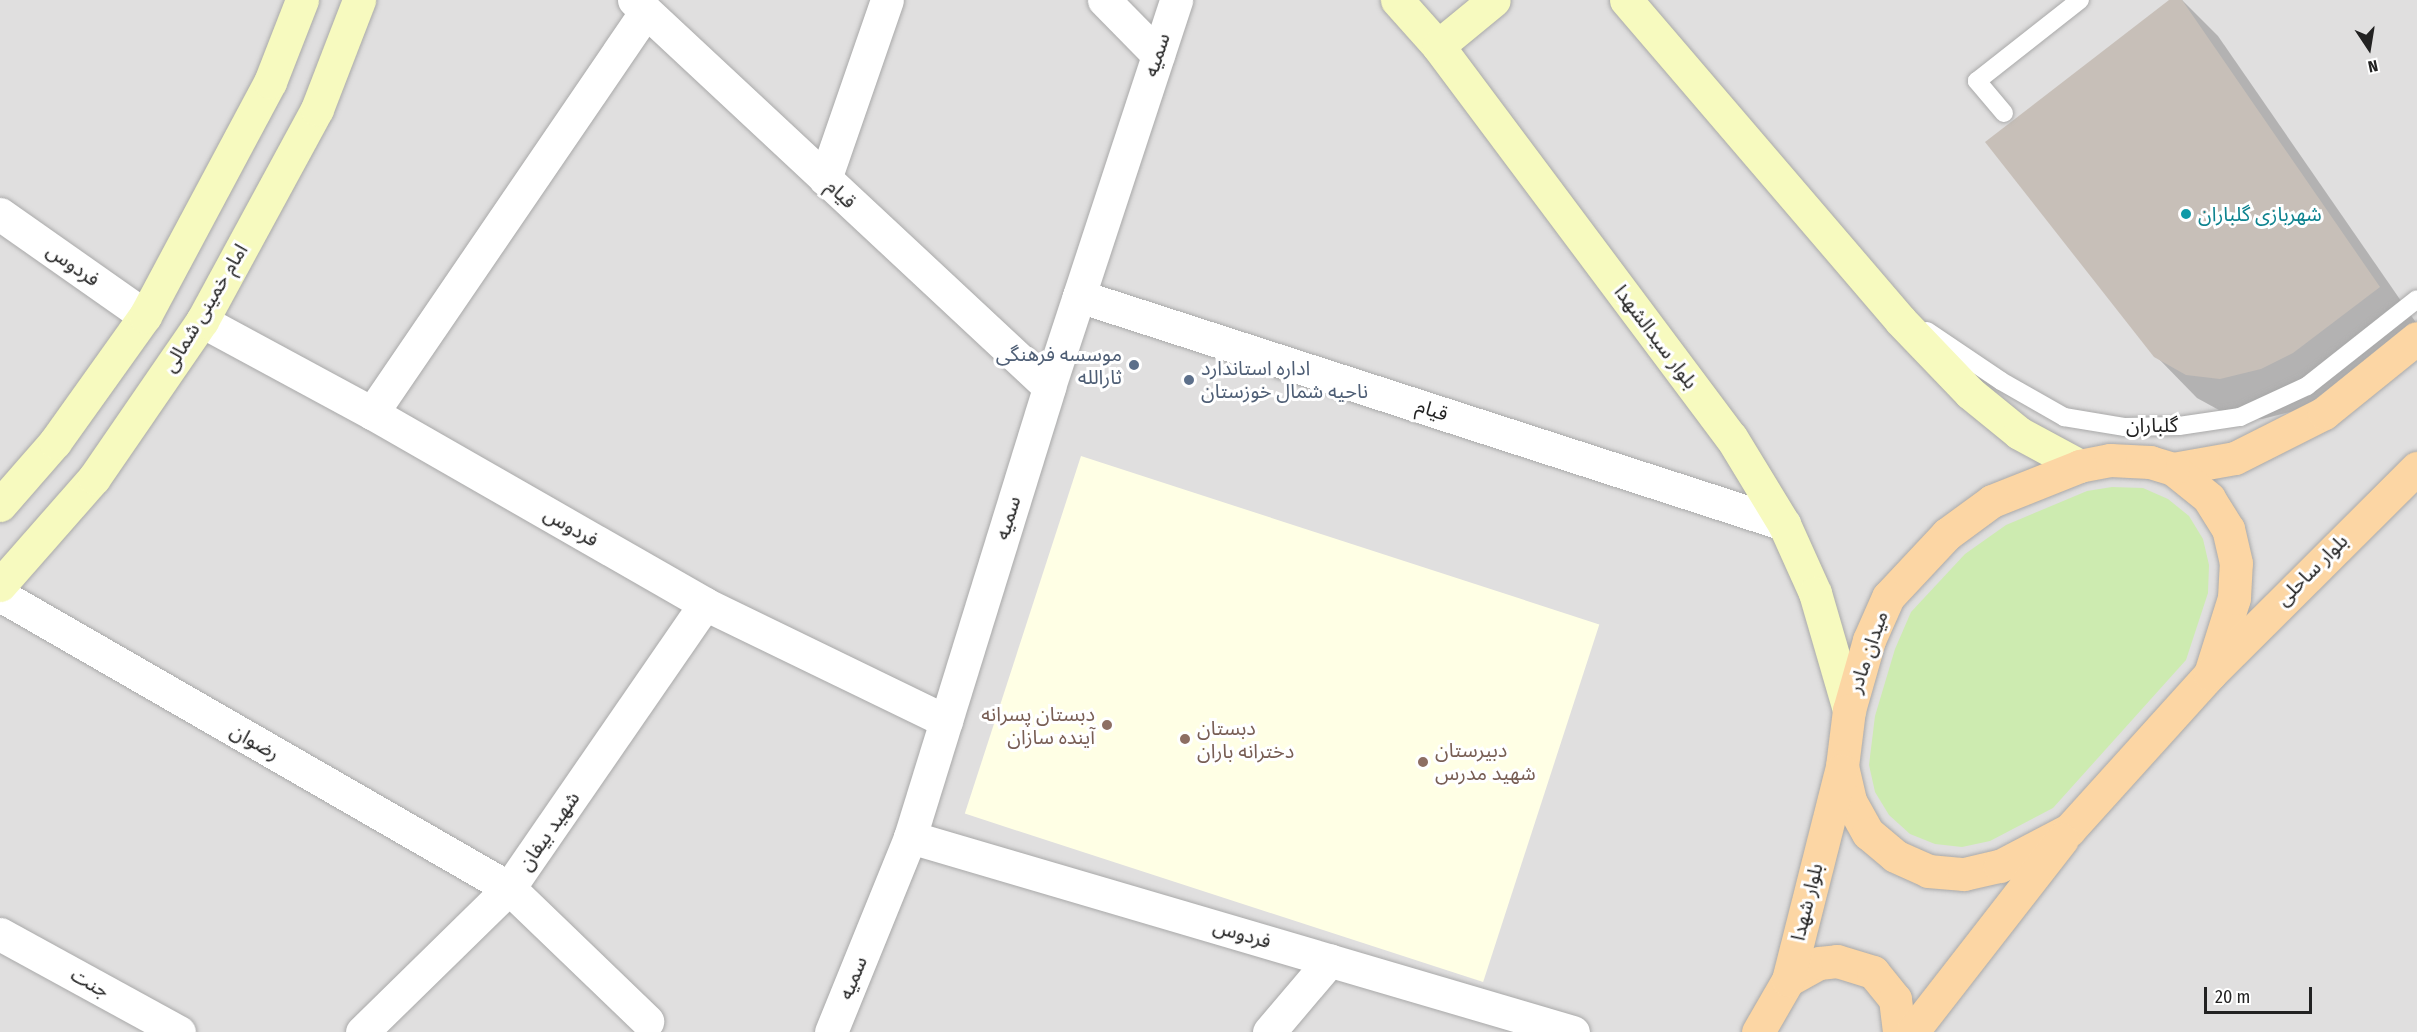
<!DOCTYPE html>
<meta charset="utf-8">
<style>
body{margin:0}
#map{position:relative;width:2417px;height:1032px;overflow:hidden;background:#f2efe9;font-family:"Fira Sans Condensed","Noto Sans Arabic",sans-serif}
div>[style]{position:absolute}
.residential>*{inset:0;background:#e0dfdf;transform-origin:0 0}
.education>*{inset:0;background:#ffffe5;transform-origin:0 0}
.grass>*{inset:0;background:#cdebb0}
.shadow>*{inset:0;background:#0003}
.building>*{inset:0;background:#c7bfb8}
.roads{filter:drop-shadow(0 0 2px #a9a9a9) drop-shadow(0 0 2px #a9a9a9)}
.service>*{height:18px;margin:-9px;padding:0 9px;transform-origin:9px;border-radius:9px;background:#fff}
.minor>*{height:33px;margin:-16.5px;padding:0 16.5px;transform-origin:16.5px;border-radius:16.5px;background:#fff}
.secondary>*{height:33px;margin:-16.5px;padding:0 16.5px;transform-origin:16.5px;border-radius:16.5px;background:#f7fabf}
.primary>*{height:33px;margin:-16.5px;padding:0 16.5px;transform-origin:16.5px;border-radius:16.5px;background:#fcd6a4}
.dots>*{width:16px;height:16px;translate:-50% -50%;box-sizing:border-box;border:3px solid #fff;border-radius:50%}
span{translate:-50% -50%;white-space:nowrap;text-align:center;line-height:1.15;-webkit-text-stroke:6px #fff;paint-order:stroke}
.street-label{font-size:20px;color:#222}
.culture-label{font-size:20px;color:#0d838f}
.left{translate:0 -50%;text-align:left}
.service-label{font-size:20px;color:#4e5e75}
.right{translate:-100% -50%;text-align:right}
.education-label{font-size:20px;color:#785e54}
.north{position:absolute;left:2339px;top:18px;width:60px;height:60px;-webkit-text-stroke:4px #fff;paint-order:stroke;rotate:168deg;font-size:16px;font-weight:700;line-height:24px;text-align:center;color:#222}
.north::after{content:'';display:block;margin:auto;width:21px;height:27px;background:#222;clip-path:polygon(50% 0,100% 100%,50% 72%,0 100%)}
.scale{position:absolute;left:2204px;top:987px;width:108px;height:27px;box-sizing:border-box;border:3px solid #222;border-top:0;padding-left:8px;font-size:18px;line-height:21px;white-space:nowrap;color:#222;-webkit-text-stroke:4px #fff;paint-order:stroke}
</style>
<div id="map">
<div class="residential">
<div style="left:0;top:0;width:2417px;height:1032px"></div>
</div>
<div class="education">
<div style="left:1081px;top:456px;width:545px;height:376px;rotate:18deg"></div>
</div>
<div class="grass">
<div style="clip-path:polygon(2112px 487px,2143px 488px,2168px 499px,2189px 516px,2203px 539px,2209px 565px,2208px 593px,2186px 660px,2053px 808px,1990px 841px,1962px 847px,1935px 844px,1910px 834px,1889px 815px,1875px 792px,1869px 765px,1875px 716px,1895px 649px,1911px 612px,1965px 554px,2006px 525px,2087px 491px)"></div>
</div>
<div class="shadow">
<div style="clip-path:polygon(2172px 0,2182px 0,2218px 36px,2417px 324px,2302px 409px,2262px 419px,2228px 415px,2197px 398px,2156px 356px)"></div>
</div>
<div class="building">
<div style="clip-path:polygon(2169px 0,2182px 0,2380px 287px,2293px 353px,2261px 369px,2220px 379px,2186px 375px,2154px 357px,1985px 142px)"></div>
</div>
<div class="roads">
<div class="service">
<div style="left:2004px;top:113px;width:42px;rotate:-130.2deg"></div>
<div style="left:1977px;top:81px;width:131px;rotate:-38.2deg"></div>
<div style="left:1927px;top:331px;width:89px;rotate:34deg"></div>
<div style="left:2001px;top:381px;width:73px;rotate:29.7deg"></div>
<div style="left:2064px;top:417px;width:62px;rotate:9.3deg"></div>
<div style="left:2125px;top:427px;width:54px;rotate:-1.1deg"></div>
<div style="left:2179px;top:426px;width:62px;rotate:-8.4deg"></div>
<div style="left:2240px;top:417px;width:74px;rotate:-24.8deg"></div>
<div style="left:2307px;top:386px;width:140px;rotate:-38.3deg"></div>
</div>
<div class="minor">
<div style="left:634px;top:0;width:567px;rotate:43deg"></div>
<div style="left:1104px;top:0;width:77px;rotate:45.5deg"></div>
<div style="left:825px;top:179px;width:189px;rotate:-70.9deg"></div>
<div style="left:0;top:214px;width:177px;rotate:35.1deg"></div>
<div style="left:1079px;top:296px;width:741px;rotate:17.92deg"></div>
<div style="left:202px;top:321px;width:193px;rotate:28.4deg"></div>
<div style="left:372px;top:413px;width:384px;rotate:29.8deg"></div>
<div style="left:705px;top:604px;width:268px;rotate:25.9deg"></div>
<div style="left:372px;top:413px;width:486px;rotate:-55.7deg"></div>
<div style="left:0;top:595px;width:587px;rotate:29.93deg"></div>
<div style="left:509px;top:888px;width:192px;rotate:43.9deg"></div>
<div style="left:910px;top:837px;width:691px;rotate:16.39deg"></div>
<div style="left:0;top:934px;width:204px;rotate:28.7deg"></div>
<div style="left:362px;top:1032px;width:206px;rotate:-44.4deg"></div>
<div style="left:509px;top:888px;width:345px;rotate:-55.4deg"></div>
<div style="left:831px;top:1032px;width:210px;rotate:-67.9deg"></div>
<div style="left:910px;top:837px;width:471px;rotate:-72.8deg"></div>
<div style="left:1049px;top:387px;width:407px;rotate:-71.8deg"></div>
<div style="left:1269px;top:1032px;width:94px;rotate:-49.7deg"></div>
</div>
<div class="secondary">
<div style="left:1397px;top:0;width:62px;rotate:48.3deg"></div>
<div style="left:1438px;top:46px;width:489px;rotate:53.2deg"></div>
<div style="left:1731px;top:437px;width:102px;rotate:58.7deg"></div>
<div style="left:1784px;top:524px;width:76px;rotate:65.8deg"></div>
<div style="left:1815px;top:593px;width:122px;rotate:73.8deg"></div>
<div style="left:1626px;top:0;width:421px;rotate:49.4deg"></div>
<div style="left:1900px;top:320px;width:101px;rotate:46.2deg"></div>
<div style="left:1970px;top:393px;width:63px;rotate:39.2deg"></div>
<div style="left:2019px;top:433px;width:69px;rotate:28.4deg"></div>
<div style="left:1438px;top:46px;width:72px;rotate:-39.4deg"></div>
<div style="left:0;top:505px;width:84px;rotate:-48.9deg"></div>
<div style="left:55px;top:442px;width:155px;rotate:-54.5deg"></div>
<div style="left:145px;top:316px;width:265px;rotate:-61.9deg"></div>
<div style="left:270px;top:82px;width:88px;rotate:-68.7deg"></div>
<div style="left:0;top:585px;width:142px;rotate:-48.7deg"></div>
<div style="left:94px;top:478px;width:191px;rotate:-55.5deg"></div>
<div style="left:202px;top:321px;width:241px;rotate:-61.5deg"></div>
<div style="left:317px;top:109px;width:117px;rotate:-68.9deg"></div>
</div>
<div class="primary">
<div style="left:2173px;top:469px;width:63px;rotate:-10.1deg"></div>
<div style="left:2235px;top:458px;width:100px;rotate:-26.8deg"></div>
<div style="left:2324px;top:413px;width:119px;rotate:-38.9deg"></div>
<div style="left:2210px;top:674px;width:80px;rotate:-72.5deg"></div>
<div style="left:2234px;top:598px;width:35px;rotate:-87deg"></div>
<div style="left:2236px;top:563px;width:35px;rotate:-103deg"></div>
<div style="left:2228px;top:529px;width:36px;rotate:-122deg"></div>
<div style="left:2209px;top:498px;width:46px;rotate:-141.1deg"></div>
<div style="left:2173px;top:469px;width:24px;rotate:-163deg"></div>
<div style="left:2150px;top:462px;width:40px;rotate:-177.1deg"></div>
<div style="left:2110px;top:460px;width:31px;rotate:169deg"></div>
<div style="left:2080px;top:466px;width:95px;rotate:158.3deg"></div>
<div style="left:1992px;top:501px;width:56px;rotate:143.7deg"></div>
<div style="left:1947px;top:534px;width:86px;rotate:133.1deg"></div>
<div style="left:1888px;top:597px;width:47px;rotate:113.8deg"></div>
<div style="left:1869px;top:640px;width:73px;rotate:105.9deg"></div>
<div style="left:1849px;top:710px;width:56px;rotate:97.1deg"></div>
<div style="left:1842px;top:766px;width:36px;rotate:77deg"></div>
<div style="left:1850px;top:801px;width:37px;rotate:61deg"></div>
<div style="left:1868px;top:833px;width:35px;rotate:40deg"></div>
<div style="left:1895px;top:856px;width:36px;rotate:24deg"></div>
<div style="left:1928px;top:871px;width:36px;rotate:5deg"></div>
<div style="left:1964px;top:874px;width:37px;rotate:-13deg"></div>
<div style="left:2000px;top:866px;width:78px;rotate:-27.6deg"></div>
<div style="left:2069px;top:830px;width:210px;rotate:-47.9deg"></div>
<div style="left:2210px;top:674px;width:292px;rotate:-44.9deg"></div>
<div style="left:1788px;top:980px;width:35px;rotate:-29deg"></div>
<div style="left:1819px;top:963px;width:18px;rotate:-6deg"></div>
<div style="left:1837px;top:961px;width:38px;rotate:17deg"></div>
<div style="left:1873px;top:972px;width:35px;rotate:51deg"></div>
<div style="left:1895px;top:999px;width:33px;rotate:83deg"></div>
<div style="left:1758px;top:1032px;width:60px;rotate:-60deg"></div>
<div style="left:1788px;top:980px;width:216px;rotate:-75.8deg"></div>
<div style="left:1912px;top:1032px;width:244px;rotate:-52.1deg"></div>
</div>
</div>
<div class="dots">
<div style="left:2186px;top:214px;background:#0f9aa8"></div>
<div style="left:1134px;top:365px;background:#5c6f8a"></div>
<div style="left:1189px;top:380px;background:#5c6f8a"></div>
<div style="left:1107px;top:725px;background:#8d6e63"></div>
<div style="left:1185px;top:739px;background:#8d6e63"></div>
<div style="left:1423px;top:762px;background:#8d6e63"></div>
</div>
<div class="street-label">
<span style="left:1157px;top:55px;rotate:-72deg">سمیه</span>
<span style="left:841px;top:194px;rotate:43deg">قیام</span>
<span style="left:73px;top:265px;rotate:35deg">فردوس</span>
<span style="left:205px;top:308px;rotate:-59deg">امام خمینی شمالی</span>
<span style="left:1656px;top:337px;rotate:53deg">بلوار سیدالشهدا</span>
<span style="left:1432px;top:410px;rotate:18deg">قیام</span>
<span style="left:2152px;top:425px">گلباران</span>
<span style="left:1008px;top:518px;rotate:-73deg">سمیه</span>
<span style="left:571px;top:527px;rotate:30deg">فردوس</span>
<span style="left:2312px;top:570px;rotate:-45deg">بلوار ساحلی</span>
<span style="left:1868px;top:652px;rotate:-71deg">میدان مادر</span>
<span style="left:255px;top:742px;rotate:30deg">رضوان</span>
<span style="left:549px;top:831px;rotate:-55deg">شهید بیفان</span>
<span style="left:1807px;top:902px;rotate:-76deg">بلوار شهدا</span>
<span style="left:1242px;top:934px;rotate:16deg">فردوس</span>
<span style="left:853px;top:978px;rotate:-68deg">سمیه</span>
<span style="left:90px;top:983px;rotate:29deg">جنت</span>
</div>
<div class="culture-label">
<span class="left" style="left:2198px;top:214px">شهربازی گلباران</span>
</div>
<div class="service-label">
<span class="right" style="left:1122px;top:366px">موسسه فرهنگی<br>ثارالله</span>
<span class="left" style="left:1201px;top:380px">اداره استاندارد<br>ناحیه شمال خوزستان</span>
</div>
<div class="education-label">
<span class="right" style="left:1095px;top:726px">دبستان پسرانه<br>آینده سازان</span>
<span class="left" style="left:1197px;top:740px">دبستان<br>دخترانه باران</span>
<span class="left" style="left:1435px;top:762px">دبیرستان<br>شهید مدرس</span>
</div>
<div class="north">N</div>
<div class="scale">20 m</div>
</div>
